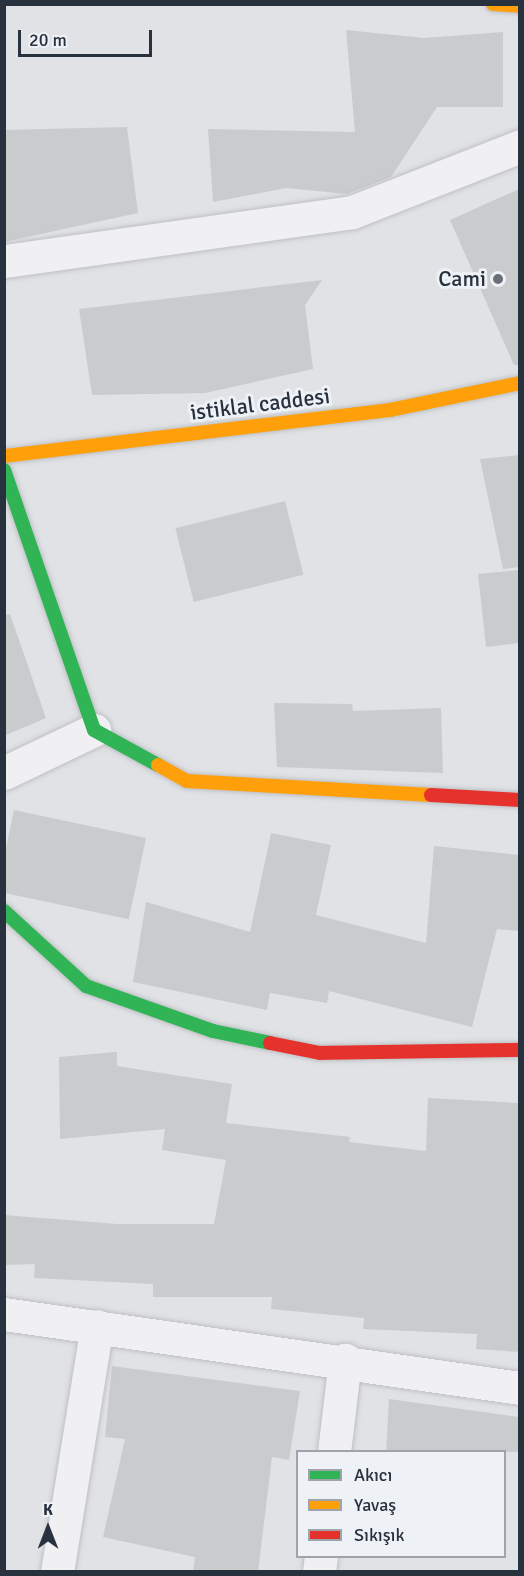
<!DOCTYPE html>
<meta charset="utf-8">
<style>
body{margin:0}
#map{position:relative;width:524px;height:1576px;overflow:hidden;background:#e0e2e5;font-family:Signika,sans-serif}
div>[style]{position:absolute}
.building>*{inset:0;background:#c9cbcd;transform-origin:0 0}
.roads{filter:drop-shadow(0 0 2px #bec0c3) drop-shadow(0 0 2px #bec0c3)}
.street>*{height:33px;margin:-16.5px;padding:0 16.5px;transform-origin:16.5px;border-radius:16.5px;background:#f0f0f2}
.fast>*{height:14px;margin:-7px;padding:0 7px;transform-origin:7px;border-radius:7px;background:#30b455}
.slow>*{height:14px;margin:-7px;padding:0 7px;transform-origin:7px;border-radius:7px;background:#ff9f0a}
.jam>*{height:14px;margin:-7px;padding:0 7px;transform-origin:7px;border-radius:7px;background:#e5322d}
.dots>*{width:16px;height:16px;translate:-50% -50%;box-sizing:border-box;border:3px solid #eef1f5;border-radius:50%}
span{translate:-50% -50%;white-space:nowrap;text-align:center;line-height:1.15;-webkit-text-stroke:6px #eef1f5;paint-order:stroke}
.poi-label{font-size:22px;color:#28313e}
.right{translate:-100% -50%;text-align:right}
.street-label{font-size:22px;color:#28313e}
.frame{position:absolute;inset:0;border:6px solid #28313e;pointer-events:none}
.legend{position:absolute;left:296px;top:1450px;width:210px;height:108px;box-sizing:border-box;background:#eef1f5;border:2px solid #9fa4ac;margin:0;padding:8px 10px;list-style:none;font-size:18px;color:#28313e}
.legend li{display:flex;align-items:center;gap:12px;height:30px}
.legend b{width:30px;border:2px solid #9fa4ac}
.north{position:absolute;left:18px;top:1498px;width:60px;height:60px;-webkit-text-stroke:4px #eef1f5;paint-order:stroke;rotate:0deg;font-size:16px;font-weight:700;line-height:24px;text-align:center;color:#28313e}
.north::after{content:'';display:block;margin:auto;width:21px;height:27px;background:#28313e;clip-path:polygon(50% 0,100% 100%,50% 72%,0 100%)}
.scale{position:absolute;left:18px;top:30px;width:134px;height:27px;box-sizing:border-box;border:3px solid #28313e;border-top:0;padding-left:8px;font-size:18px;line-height:21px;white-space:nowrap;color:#28313e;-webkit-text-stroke:4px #eef1f5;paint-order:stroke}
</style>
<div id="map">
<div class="building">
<div style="clip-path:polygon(346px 30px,424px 38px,503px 32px,503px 107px,437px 107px,391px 177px,347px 194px,286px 188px,213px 202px,208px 129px,355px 132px)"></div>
<div style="clip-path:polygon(127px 127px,138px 213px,4px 242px,4px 130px)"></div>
<div style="clip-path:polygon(519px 189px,519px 365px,514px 365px,450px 220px)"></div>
<div style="clip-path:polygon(322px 280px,305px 305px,313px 369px,205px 393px,92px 395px,79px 309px)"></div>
<div style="clip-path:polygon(519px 455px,519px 567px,503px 569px,480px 459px)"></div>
<div style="left:285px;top:501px;width:76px;height:113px;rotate:76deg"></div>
<div style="clip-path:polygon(519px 570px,519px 643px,486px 647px,478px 574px)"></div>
<div style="clip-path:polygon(10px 614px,46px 718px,4px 736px,4px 615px)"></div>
<div style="clip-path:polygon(274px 703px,352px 704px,353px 711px,441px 708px,443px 773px,277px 767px)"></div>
<div style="left:14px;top:810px;width:135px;height:83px;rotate:12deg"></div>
<div style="clip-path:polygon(271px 833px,331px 845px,316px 915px,426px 943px,434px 846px,519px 855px,519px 931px,497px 929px,472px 1027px,329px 991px,327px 1003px,270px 993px,267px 1010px,133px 982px,146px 902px,250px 932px)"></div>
<div style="clip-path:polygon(117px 1052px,117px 1066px,232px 1084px,226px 1123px,350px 1137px,349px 1142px,426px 1151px,428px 1098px,519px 1103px,519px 1352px,476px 1349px,477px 1334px,363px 1329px,364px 1318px,271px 1309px,272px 1297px,153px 1297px,153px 1284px,34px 1278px,35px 1264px,4px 1265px,4px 1215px,117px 1224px,214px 1224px,226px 1160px,162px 1150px,165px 1129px,60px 1139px,59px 1057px)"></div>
<div style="clip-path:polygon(112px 1366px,300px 1391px,289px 1460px,272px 1457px,258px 1572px,193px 1572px,195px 1557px,103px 1537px,125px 1439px,105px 1437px)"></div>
<div style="clip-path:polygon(389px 1399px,519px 1417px,519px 1452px,386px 1452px)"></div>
</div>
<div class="roads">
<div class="street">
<div style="left:4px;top:261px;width:351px;rotate:-8deg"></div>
<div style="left:352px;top:212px;width:180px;rotate:-21.4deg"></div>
<div style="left:4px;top:773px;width:100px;rotate:-25.5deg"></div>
<div style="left:4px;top:1314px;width:521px;rotate:8.16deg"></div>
<div style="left:334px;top:1452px;width:93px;rotate:-83.2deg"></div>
<div style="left:57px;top:1572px;width:249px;rotate:-80.8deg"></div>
<div style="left:319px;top:1572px;width:16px;rotate:-83deg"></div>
</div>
<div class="fast">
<div style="left:4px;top:470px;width:275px;rotate:70.9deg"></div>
<div style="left:94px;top:730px;width:73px;rotate:28.7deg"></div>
<div style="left:4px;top:911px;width:111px;rotate:42.4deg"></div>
<div style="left:86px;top:986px;width:135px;rotate:19.5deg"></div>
<div style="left:213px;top:1031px;width:58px;rotate:11.9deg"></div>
</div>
<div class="slow">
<div style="left:493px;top:4px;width:27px;rotate:4deg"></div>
<div style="left:4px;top:456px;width:389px;rotate:-6.8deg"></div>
<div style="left:390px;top:410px;width:133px;rotate:-11.7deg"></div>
<div style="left:158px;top:765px;width:33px;rotate:29deg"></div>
<div style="left:187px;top:781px;width:244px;rotate:3.3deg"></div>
</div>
<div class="jam">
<div style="left:431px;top:795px;width:89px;rotate:3.2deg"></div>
<div style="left:270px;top:1043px;width:51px;rotate:11.3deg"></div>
<div style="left:320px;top:1053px;width:200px;rotate:-0.9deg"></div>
</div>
</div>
<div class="dots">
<div style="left:498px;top:279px;background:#686f78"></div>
</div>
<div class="poi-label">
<span class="right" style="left:486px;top:279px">Cami</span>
</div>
<div class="street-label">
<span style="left:260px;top:404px;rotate:-7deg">istiklal caddesi</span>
</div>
<div class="frame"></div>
<ul class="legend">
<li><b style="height:8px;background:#30b455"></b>Akıcı</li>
<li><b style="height:8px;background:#ff9f0a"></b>Yavaş</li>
<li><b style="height:8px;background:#e5322d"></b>Sıkışık</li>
</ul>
<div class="north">K</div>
<div class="scale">20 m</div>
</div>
